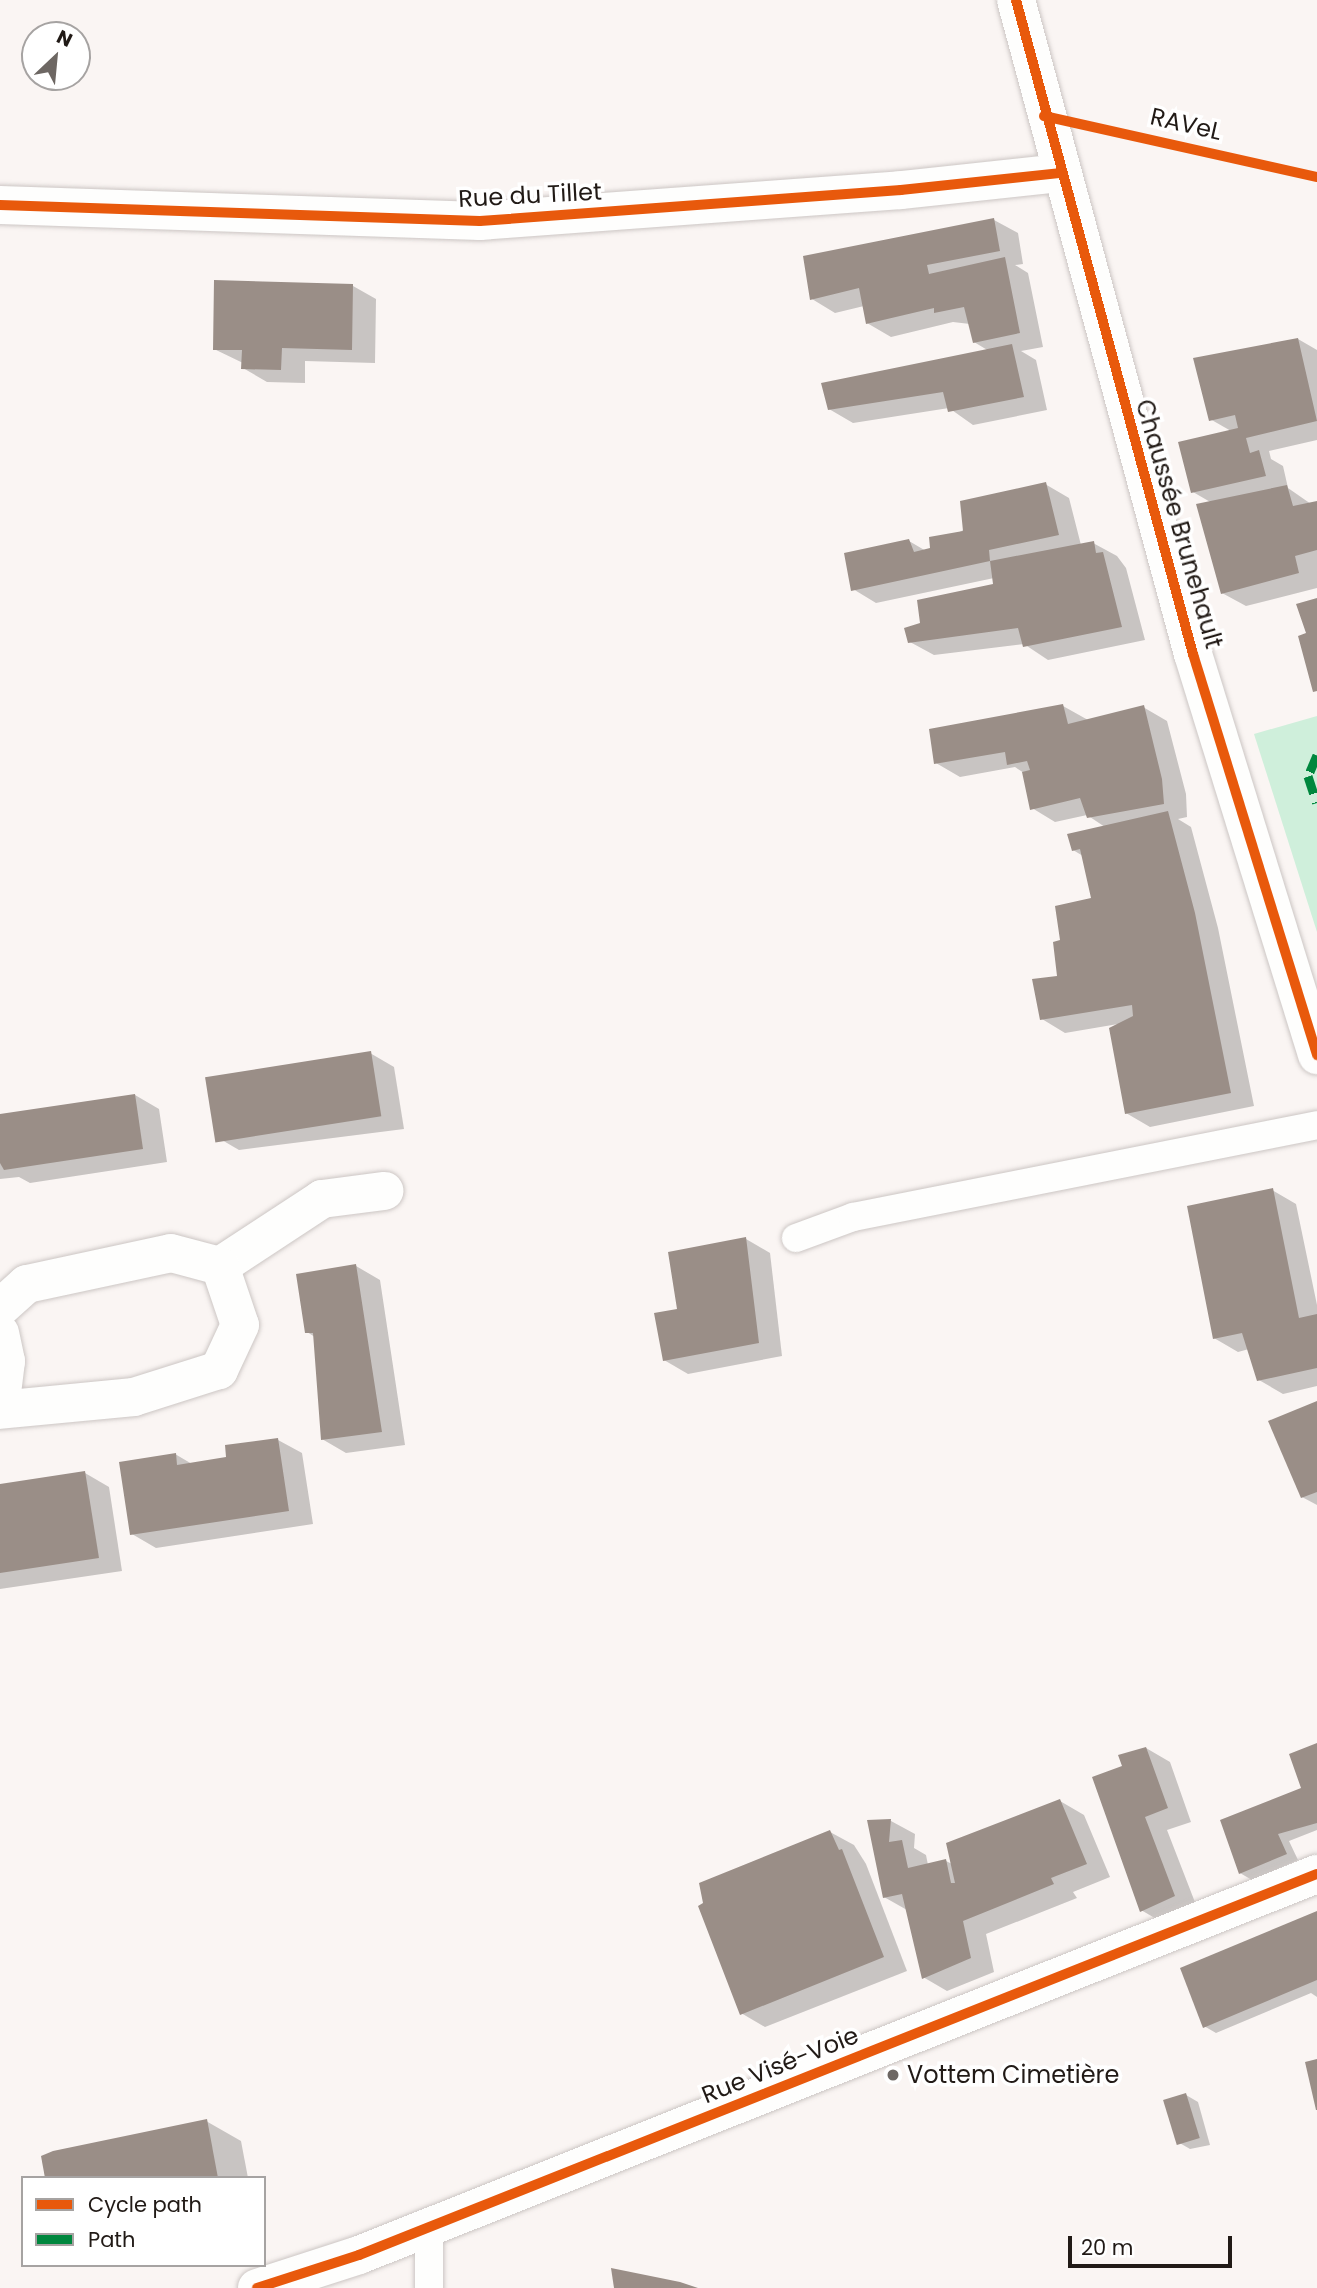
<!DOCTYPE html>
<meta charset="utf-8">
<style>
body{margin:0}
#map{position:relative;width:1317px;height:2288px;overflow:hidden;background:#faf5f3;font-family:Poppins,sans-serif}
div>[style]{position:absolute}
.green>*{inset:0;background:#cfefdb}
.shadow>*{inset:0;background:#0003}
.building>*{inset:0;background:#9a8e87;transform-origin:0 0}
.roads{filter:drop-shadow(0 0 2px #ccc6c4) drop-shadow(0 0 2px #ccc6c4)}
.lane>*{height:28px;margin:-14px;padding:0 14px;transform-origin:14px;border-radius:14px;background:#fefefd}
.street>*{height:38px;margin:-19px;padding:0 19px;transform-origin:19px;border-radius:19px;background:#fefefd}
.secondary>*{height:38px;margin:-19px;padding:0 19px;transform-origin:19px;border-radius:19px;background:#fefefd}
.quiet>*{height:9px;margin-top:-4.5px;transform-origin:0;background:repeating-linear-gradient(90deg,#00873e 0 18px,transparent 0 27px)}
.cycleway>*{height:10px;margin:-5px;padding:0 5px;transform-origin:5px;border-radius:5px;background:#e8590c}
.dots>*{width:19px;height:19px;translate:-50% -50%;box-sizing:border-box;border:4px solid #fff;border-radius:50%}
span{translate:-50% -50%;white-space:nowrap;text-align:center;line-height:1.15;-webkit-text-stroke:7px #fff;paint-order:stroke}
.street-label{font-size:24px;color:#211a16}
.poi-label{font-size:24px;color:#211a16}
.left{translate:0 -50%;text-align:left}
.legend{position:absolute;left:21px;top:2176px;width:245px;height:91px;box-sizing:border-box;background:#fff;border:2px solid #a6a3a2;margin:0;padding:9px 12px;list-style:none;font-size:21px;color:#211a16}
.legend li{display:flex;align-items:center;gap:14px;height:35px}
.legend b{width:35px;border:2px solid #a6a3a2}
.north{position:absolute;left:21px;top:21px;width:70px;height:70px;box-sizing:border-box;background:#fff;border:2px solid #a6a3a2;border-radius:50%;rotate:26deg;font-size:19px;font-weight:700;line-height:28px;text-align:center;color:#211a16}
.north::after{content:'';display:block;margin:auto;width:24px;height:32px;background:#6d6763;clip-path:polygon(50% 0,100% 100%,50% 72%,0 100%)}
.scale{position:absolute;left:1068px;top:2236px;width:164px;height:32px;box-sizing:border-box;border:4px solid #211a16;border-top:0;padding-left:9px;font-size:21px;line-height:24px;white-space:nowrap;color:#211a16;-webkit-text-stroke:5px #fff;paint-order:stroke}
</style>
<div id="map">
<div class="green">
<div style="clip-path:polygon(1317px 716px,1317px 932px,1254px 734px)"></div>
</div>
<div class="shadow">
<div style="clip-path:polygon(994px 220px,1018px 233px,1023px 264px,1015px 265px,1028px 273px,1043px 347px,1021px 351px,1036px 360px,1047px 410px,973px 425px,949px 408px,853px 423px,829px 409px,989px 351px,974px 342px,970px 324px,953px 322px,891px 337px,867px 323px,864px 306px,835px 313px,812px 299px)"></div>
<div style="clip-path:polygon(353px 286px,376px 299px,375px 363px,305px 361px,305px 383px,267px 382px,243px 368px,243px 363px,214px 349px)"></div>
<div style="clip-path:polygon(1298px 339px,1317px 350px,1317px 440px,1269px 451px,1271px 459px,1283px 466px,1288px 488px,1311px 504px,1317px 503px,1317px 588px,1246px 606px,1222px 593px,1212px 503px,1193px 492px,1231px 431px,1210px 419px)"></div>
<div style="clip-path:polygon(1045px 484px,1069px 498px,1081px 545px,1093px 543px,1117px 556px,1126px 568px,1145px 640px,1048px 660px,1024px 644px,934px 655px,910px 642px,995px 585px,994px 578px,876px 603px,853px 589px,909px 541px,926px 551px)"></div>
<div style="clip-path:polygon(1063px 706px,1088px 720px,1143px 707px,1167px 721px,1186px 794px,1187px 817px,1178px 819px,1191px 827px,1218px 928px,1254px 1106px,1150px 1127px,1126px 1113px,1118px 1024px,1065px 1033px,1042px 1019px,1059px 977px,1062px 941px,1093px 900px,1083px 856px,1073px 850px,1105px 827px,1087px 815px,1055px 822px,1032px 808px,1024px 773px,1015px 767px,960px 777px,936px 763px)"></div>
<div style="clip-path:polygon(370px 1053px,394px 1067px,404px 1129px,239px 1150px,215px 1136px)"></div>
<div style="clip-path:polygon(135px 1095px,159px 1109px,167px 1162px,30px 1183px,19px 1177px,0 1179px,0 1116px)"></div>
<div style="clip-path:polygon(1272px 1190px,1296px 1204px,1317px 1305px,1317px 1386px,1283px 1394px,1259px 1380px,1249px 1349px,1238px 1352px,1214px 1338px)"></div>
<div style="clip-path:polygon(746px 1239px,770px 1253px,782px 1356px,688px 1374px,664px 1360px,680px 1311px)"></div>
<div style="clip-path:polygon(356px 1266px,380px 1280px,405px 1445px,346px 1453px,322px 1439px,315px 1337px,307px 1332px)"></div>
<div style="clip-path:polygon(1317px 1403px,1317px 1505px,1302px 1497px)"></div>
<div style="clip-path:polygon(278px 1440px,302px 1453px,313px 1524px,156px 1548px,132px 1534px,175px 1454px,192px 1464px,228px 1459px)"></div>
<div style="clip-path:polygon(85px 1473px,109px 1487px,122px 1571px,0 1589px,0 1487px)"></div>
<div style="clip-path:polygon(1317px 1745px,1317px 1830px,1289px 1841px,1298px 1860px,1252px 1880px,1240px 1873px,1303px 1789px)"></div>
<div style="clip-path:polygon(1146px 1748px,1170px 1762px,1191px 1822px,1167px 1830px,1198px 1910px,1165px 1924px,1141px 1910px,1124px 1767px)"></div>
<div style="clip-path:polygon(1060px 1801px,1084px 1815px,1110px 1877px,1073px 1892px,1077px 1898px,986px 1934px,994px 1972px,947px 1991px,923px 1977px,907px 1910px,884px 1897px,869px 1822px,891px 1821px,915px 1834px,914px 1848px,926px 1855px,928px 1865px,946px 1861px,952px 1864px)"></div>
<div style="clip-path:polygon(830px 1832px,854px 1845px,866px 1864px,907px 1971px,765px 2027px,741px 2013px)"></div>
<div style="clip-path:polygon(1317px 1913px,1317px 1997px,1311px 1993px,1216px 2033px,1204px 2026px)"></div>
<div style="clip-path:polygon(1186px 2095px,1198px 2102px,1210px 2145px,1190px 2149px,1178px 2142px)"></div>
<div style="clip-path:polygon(206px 2121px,241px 2141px,248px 2178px,47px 2178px)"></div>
</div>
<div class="building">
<div style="clip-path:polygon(994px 218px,1000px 251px,927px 265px,929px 274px,1005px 257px,1020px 333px,973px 343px,964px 307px,934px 313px,934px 308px,866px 324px,859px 288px,810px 300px,803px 256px)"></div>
<div style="clip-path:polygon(214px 280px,353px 284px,352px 350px,282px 348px,281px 370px,241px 369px,242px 350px,213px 350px)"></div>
<div style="clip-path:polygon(1298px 338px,1317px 421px,1246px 438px,1250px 453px,1259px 450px,1266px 476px,1191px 493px,1178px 442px,1238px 428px,1235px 415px,1209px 421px,1193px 358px)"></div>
<div style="clip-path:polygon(1012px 344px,1024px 397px,948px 412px,943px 392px,828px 410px,821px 383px)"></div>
<div style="clip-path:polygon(1046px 482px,1059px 535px,989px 550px,990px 561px,1094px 541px,1096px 553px,1103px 552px,1122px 627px,1023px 647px,1018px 628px,908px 643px,904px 628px,920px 623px,917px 600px,993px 584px,990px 561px,851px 591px,844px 553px,909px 539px,914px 552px,930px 548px,929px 537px,963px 531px,960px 501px)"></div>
<div style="clip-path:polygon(1287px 485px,1293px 506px,1317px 501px,1317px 550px,1295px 556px,1299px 573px,1221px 594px,1196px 504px)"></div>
<div style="clip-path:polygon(1317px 598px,1317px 691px,1313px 692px,1298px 636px,1306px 633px,1296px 604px)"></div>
<div style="clip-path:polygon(1063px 704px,1068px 724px,1144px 705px,1162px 779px,1164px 804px,1087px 818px,1080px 798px,1030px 810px,1022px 772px,1030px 770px,1027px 761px,1007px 765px,1005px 752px,934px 764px,929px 729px)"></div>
<div style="clip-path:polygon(1168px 811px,1195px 913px,1231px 1093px,1125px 1114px,1109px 1028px,1133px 1016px,1132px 1005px,1040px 1020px,1032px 979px,1057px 976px,1053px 942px,1060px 940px,1055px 906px,1091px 898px,1080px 849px,1072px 851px,1067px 834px)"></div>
<div style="left:371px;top:1051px;width:66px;height:168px;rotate:81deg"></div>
<div style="clip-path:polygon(135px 1094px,143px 1149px,4px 1170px,0 1163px,0 1114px)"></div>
<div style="clip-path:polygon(1273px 1188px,1299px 1318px,1317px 1314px,1317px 1368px,1257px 1381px,1242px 1333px,1213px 1339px,1187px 1206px)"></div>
<div style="clip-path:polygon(746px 1237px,759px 1343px,663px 1361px,654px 1313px,677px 1309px,668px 1252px)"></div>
<div style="clip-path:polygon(356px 1264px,382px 1432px,321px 1440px,313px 1333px,305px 1333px,296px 1274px)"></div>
<div style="clip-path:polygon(1317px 1401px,1317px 1492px,1301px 1498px,1268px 1421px)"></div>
<div style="clip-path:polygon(278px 1438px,289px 1511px,130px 1535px,119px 1462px,176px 1453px,177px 1465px,226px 1457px,225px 1445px)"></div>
<div style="clip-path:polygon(85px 1471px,99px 1558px,0 1573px,0 1484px)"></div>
<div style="clip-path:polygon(1317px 1743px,1317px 1823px,1278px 1834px,1287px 1854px,1239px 1874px,1220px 1820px,1301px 1788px,1289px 1754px)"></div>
<div style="clip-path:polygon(1146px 1747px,1168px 1808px,1145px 1817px,1175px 1896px,1140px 1912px,1092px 1777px,1122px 1766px,1118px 1755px)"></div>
<div style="clip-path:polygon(1060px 1799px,1087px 1864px,1051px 1878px,1054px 1884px,963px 1921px,971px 1958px,922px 1979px,902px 1894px,883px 1898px,867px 1820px,891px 1819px,889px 1842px,902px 1840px,908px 1868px,946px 1859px,951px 1883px,955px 1883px,946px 1843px)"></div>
<div style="clip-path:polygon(830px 1830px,839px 1850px,842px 1849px,884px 1957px,740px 2015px,698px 1906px,703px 1903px,699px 1883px)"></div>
<div style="clip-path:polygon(1317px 1911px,1317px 1980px,1203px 2028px,1180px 1968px)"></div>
<div style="clip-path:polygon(1317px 2059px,1317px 2110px,1316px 2110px,1305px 2062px)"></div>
<div style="left:1186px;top:2093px;width:47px;height:24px;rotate:73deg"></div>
<div style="clip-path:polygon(207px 2119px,218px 2178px,45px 2178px,41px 2156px,53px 2151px)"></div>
<div style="clip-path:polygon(611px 2268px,680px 2282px,698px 2288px,614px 2288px)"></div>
</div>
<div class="roads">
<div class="lane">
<div style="left:796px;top:1238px;width:61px;rotate:-20.2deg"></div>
<div style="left:853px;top:1217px;width:473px;rotate:-11.2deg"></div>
<div style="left:429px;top:2227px;width:61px;rotate:90deg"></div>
</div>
<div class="street">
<div style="left:1016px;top:0;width:678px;rotate:74.86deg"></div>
<div style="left:1193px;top:654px;width:420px;rotate:72.8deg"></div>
<div style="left:0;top:205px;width:480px;rotate:1.9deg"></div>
<div style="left:480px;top:221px;width:422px;rotate:-4.2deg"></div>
<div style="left:901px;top:190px;width:161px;rotate:-6.1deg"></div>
<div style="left:220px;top:1266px;width:122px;rotate:-33.3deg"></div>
<div style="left:322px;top:1199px;width:63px;rotate:-7.4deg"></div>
<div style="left:0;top:1308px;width:36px;rotate:-42deg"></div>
<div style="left:27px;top:1284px;width:147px;rotate:-12.1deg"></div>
<div style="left:171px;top:1253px;width:51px;rotate:14.9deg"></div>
<div style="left:220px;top:1266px;width:62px;rotate:71.3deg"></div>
<div style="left:240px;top:1325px;width:50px;rotate:115deg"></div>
<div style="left:219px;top:1370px;width:89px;rotate:162.4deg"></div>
<div style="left:134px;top:1397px;width:135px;rotate:174.5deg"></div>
<div style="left:0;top:1333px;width:29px;rotate:78deg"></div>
<div style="left:6px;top:1361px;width:48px;rotate:97.1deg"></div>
</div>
<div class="secondary">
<div style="left:257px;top:2288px;width:107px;rotate:-17.9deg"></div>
<div style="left:359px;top:2255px;width:1031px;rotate:-21.69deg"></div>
</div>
</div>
<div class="quiet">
<div style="left:1317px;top:755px;width:23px;rotate:113deg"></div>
<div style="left:1308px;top:776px;width:28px;rotate:72deg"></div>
</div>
<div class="cycleway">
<div style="left:1016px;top:0;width:678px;rotate:74.86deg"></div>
<div style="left:1193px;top:654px;width:420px;rotate:72.8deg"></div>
<div style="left:1044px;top:116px;width:280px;rotate:12.6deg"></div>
<div style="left:0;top:205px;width:480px;rotate:1.9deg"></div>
<div style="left:480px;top:221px;width:422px;rotate:-4.2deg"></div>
<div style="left:901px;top:190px;width:161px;rotate:-6.1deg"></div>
<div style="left:257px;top:2288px;width:107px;rotate:-17.9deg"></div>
<div style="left:359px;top:2255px;width:1031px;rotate:-21.69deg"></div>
</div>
<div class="dots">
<div style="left:893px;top:2075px;background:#6d6763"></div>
</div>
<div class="street-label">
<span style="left:1186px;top:124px;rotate:13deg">RAVeL</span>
<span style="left:530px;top:195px;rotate:-3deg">Rue du Tillet</span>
<span style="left:1179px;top:524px;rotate:74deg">Chaussée Brunehault</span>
<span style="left:780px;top:2065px;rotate:-22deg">Rue Visé-Voie</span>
</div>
<div class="poi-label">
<span class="left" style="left:907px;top:2075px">Vottem Cimetière</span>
</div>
<ul class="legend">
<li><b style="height:9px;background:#e8590c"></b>Cycle path</li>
<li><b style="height:9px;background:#00873e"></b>Path</li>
</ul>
<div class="north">N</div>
<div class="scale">20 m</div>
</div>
